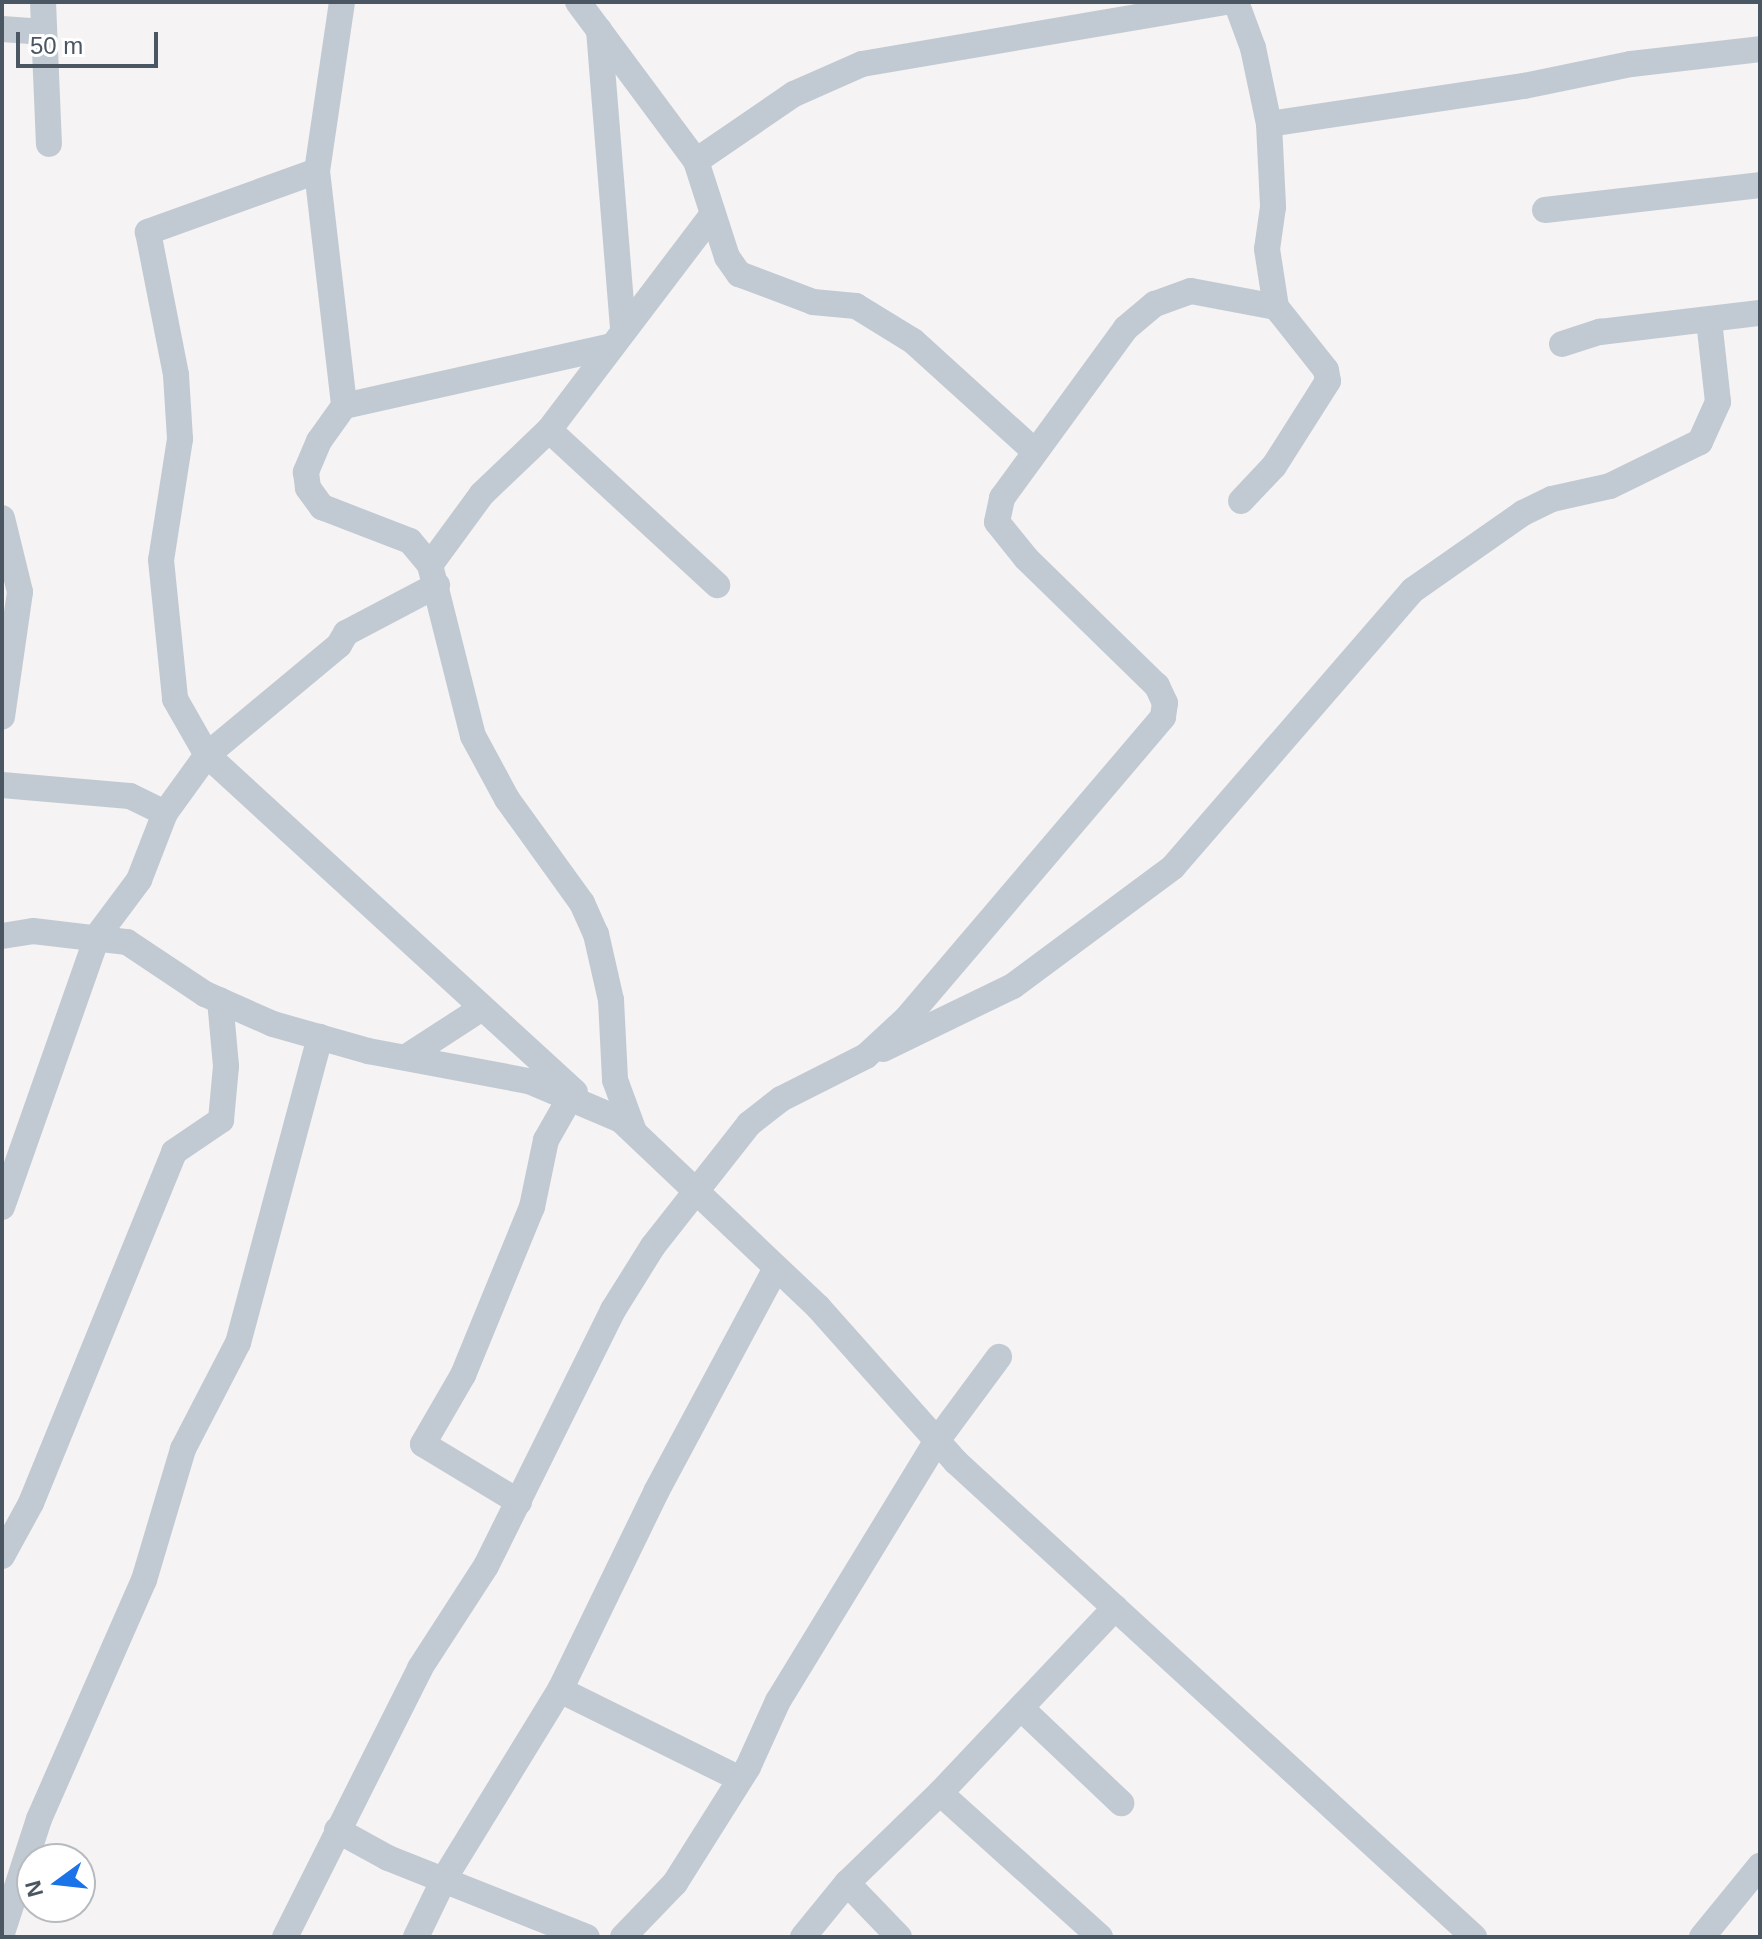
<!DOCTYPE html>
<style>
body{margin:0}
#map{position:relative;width:1762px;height:1939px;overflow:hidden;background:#f5f3f3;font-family:Arial,sans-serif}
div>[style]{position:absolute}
.minor>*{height:26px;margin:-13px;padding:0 13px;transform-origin:13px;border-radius:13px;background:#c1cad2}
span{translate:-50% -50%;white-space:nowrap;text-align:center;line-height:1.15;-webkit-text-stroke:8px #fff;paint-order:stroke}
.frame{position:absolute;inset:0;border:4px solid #4a5661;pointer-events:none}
.north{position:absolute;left:16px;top:1843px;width:80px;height:80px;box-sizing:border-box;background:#fff;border:2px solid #b7bbc0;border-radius:50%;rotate:255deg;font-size:22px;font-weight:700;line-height:32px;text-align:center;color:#4a5661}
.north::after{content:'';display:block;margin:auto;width:28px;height:36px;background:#1a73e8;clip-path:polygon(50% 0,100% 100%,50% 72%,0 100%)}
.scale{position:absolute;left:16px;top:32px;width:142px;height:36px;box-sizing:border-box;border:4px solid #4a5661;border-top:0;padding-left:10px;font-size:24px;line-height:28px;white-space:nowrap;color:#4a5661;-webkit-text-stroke:6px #fff;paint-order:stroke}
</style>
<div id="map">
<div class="minor">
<div style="left:43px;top:2px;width:142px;rotate:87.6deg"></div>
<div style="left:342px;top:2px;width:171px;rotate:98.4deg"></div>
<div style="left:317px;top:171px;width:237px;rotate:83.4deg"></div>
<div style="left:344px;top:406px;width:43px;rotate:125.5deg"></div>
<div style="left:319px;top:441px;width:34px;rotate:113deg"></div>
<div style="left:306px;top:472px;width:16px;rotate:83deg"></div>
<div style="left:308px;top:488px;width:24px;rotate:54deg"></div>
<div style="left:322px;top:507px;width:94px;rotate:21.1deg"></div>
<div style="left:410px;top:541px;width:31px;rotate:50deg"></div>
<div style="left:430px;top:565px;width:176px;rotate:75.9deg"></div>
<div style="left:473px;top:736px;width:72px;rotate:61.6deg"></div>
<div style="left:507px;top:799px;width:128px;rotate:54.2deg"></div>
<div style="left:582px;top:903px;width:34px;rotate:66deg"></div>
<div style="left:596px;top:934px;width:68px;rotate:77.2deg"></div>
<div style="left:611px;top:1000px;width:80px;rotate:87.1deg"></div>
<div style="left:615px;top:1080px;width:52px;rotate:69.8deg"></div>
<div style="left:578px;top:2px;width:198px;rotate:53.4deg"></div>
<div style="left:696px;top:161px;width:101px;rotate:72.1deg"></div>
<div style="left:727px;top:257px;width:21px;rotate:55deg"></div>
<div style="left:739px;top:274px;width:79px;rotate:20.7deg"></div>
<div style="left:813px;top:302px;width:43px;rotate:5.3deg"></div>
<div style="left:856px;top:306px;width:67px;rotate:31.6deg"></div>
<div style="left:913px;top:341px;width:162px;rotate:42.2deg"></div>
<div style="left:1236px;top:2px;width:49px;rotate:69.7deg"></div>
<div style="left:1253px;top:48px;width:78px;rotate:78.1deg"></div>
<div style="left:1269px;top:124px;width:83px;rotate:87.2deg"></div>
<div style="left:1273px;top:207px;width:42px;rotate:98.1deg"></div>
<div style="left:1267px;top:249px;width:59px;rotate:81.2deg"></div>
<div style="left:1276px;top:307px;width:80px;rotate:51.6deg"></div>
<div style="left:1326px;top:370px;width:11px;rotate:80deg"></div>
<div style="left:1328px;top:381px;width:101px;rotate:122.4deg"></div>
<div style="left:1274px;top:466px;width:48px;rotate:133.3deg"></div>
<div style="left:2px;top:29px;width:39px;rotate:4deg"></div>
<div style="left:599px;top:30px;width:297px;rotate:85.4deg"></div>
<div style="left:1269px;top:124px;width:258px;rotate:-8.5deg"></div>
<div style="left:1524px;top:86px;width:109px;rotate:-11.6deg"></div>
<div style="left:1631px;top:64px;width:130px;rotate:-6.6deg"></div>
<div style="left:696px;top:161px;width:119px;rotate:-34.4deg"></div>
<div style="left:794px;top:94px;width:74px;rotate:-23.8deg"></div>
<div style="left:862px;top:64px;width:369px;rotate:-9.7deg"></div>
<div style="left:317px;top:171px;width:180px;rotate:160.2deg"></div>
<div style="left:148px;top:232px;width:146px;rotate:78.9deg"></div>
<div style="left:176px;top:375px;width:64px;rotate:86.4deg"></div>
<div style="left:180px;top:439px;width:122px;rotate:98.9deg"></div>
<div style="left:161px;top:560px;width:140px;rotate:84.2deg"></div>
<div style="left:175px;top:699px;width:64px;rotate:60.3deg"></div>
<div style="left:207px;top:755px;width:499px;rotate:42.5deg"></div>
<div style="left:1545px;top:210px;width:216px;rotate:-6.6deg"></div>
<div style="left:1562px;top:344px;width:40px;rotate:-18deg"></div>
<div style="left:1600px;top:332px;width:161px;rotate:-6.8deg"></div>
<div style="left:344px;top:406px;width:275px;rotate:-12.6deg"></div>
<div style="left:549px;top:430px;width:229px;rotate:42.7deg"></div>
<div style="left:2px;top:518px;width:76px;rotate:76.3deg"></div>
<div style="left:20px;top:592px;width:126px;rotate:98.2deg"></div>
<div style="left:430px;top:565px;width:88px;rotate:-53.8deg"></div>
<div style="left:482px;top:494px;width:93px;rotate:-43.7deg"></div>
<div style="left:549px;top:430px;width:271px;rotate:-52.8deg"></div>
<div style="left:2px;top:785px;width:128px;rotate:4.9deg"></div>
<div style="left:130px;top:796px;width:39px;rotate:26deg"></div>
<div style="left:165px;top:813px;width:72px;rotate:-54.1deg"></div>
<div style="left:207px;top:755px;width:172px;rotate:-39.8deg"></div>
<div style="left:339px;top:645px;width:14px;rotate:-60deg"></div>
<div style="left:346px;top:633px;width:103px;rotate:-27.8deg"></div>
<div style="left:2px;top:936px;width:31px;rotate:-9deg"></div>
<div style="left:33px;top:931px;width:95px;rotate:6.7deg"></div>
<div style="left:127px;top:942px;width:94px;rotate:33.7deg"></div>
<div style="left:205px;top:994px;width:74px;rotate:23.8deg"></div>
<div style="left:273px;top:1024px;width:99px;rotate:15.9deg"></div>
<div style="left:368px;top:1051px;width:164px;rotate:10.6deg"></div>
<div style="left:529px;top:1081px;width:100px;rotate:23deg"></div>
<div style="left:621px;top:1120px;width:272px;rotate:43.5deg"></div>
<div style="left:818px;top:1307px;width:208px;rotate:48.3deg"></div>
<div style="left:956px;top:1462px;width:703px;rotate:42.52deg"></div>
<div style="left:883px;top:1049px;width:144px;rotate:-25.9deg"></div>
<div style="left:1013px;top:986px;width:199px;rotate:-36.6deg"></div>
<div style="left:1173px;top:867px;width:367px;rotate:-49.1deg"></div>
<div style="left:1413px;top:590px;width:134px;rotate:-35deg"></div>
<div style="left:1523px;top:513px;width:32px;rotate:-26deg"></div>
<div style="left:1552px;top:499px;width:59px;rotate:-12.6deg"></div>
<div style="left:1610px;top:486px;width:100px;rotate:-26.1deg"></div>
<div style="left:1700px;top:442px;width:44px;rotate:-65.8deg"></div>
<div style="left:1718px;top:402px;width:82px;rotate:-96.3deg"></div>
<div style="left:408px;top:1056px;width:88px;rotate:-33deg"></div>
<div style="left:2px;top:1207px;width:288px;rotate:-70.6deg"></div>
<div style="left:98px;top:935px;width:69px;rotate:-53.3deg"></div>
<div style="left:139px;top:880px;width:72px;rotate:-68.8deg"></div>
<div style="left:519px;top:1502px;width:112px;rotate:-148.9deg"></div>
<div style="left:423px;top:1444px;width:80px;rotate:-59.9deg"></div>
<div style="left:463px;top:1375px;width:182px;rotate:-67.7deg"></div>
<div style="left:532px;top:1207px;width:68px;rotate:-78.2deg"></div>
<div style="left:546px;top:1140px;width:48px;rotate:-60.3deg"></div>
<div style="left:2px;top:1556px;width:60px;rotate:-61.3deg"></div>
<div style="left:31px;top:1503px;width:379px;rotate:-67.8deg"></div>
<div style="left:174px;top:1152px;width:57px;rotate:-34.2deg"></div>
<div style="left:221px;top:1120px;width:54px;rotate:-84.7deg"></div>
<div style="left:226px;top:1066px;width:66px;rotate:-95.2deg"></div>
<div style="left:560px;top:1690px;width:199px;rotate:26.3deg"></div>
<div style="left:1022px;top:1709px;width:137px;rotate:43.5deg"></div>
<div style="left:337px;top:1830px;width:58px;rotate:28.8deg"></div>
<div style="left:388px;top:1858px;width:214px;rotate:21.7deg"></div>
<div style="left:847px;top:1883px;width:75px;rotate:46.1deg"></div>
<div style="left:2px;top:1933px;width:120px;rotate:-72deg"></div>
<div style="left:39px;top:1819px;width:261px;rotate:-66.3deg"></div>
<div style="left:144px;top:1580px;width:137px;rotate:-73.4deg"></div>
<div style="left:183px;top:1449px;width:119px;rotate:-62.6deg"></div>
<div style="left:238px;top:1343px;width:317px;rotate:-75deg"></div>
<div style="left:285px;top:1937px;width:301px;rotate:-63.3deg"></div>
<div style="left:420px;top:1668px;width:121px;rotate:-57.1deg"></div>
<div style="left:486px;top:1566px;width:286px;rotate:-63.6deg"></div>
<div style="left:613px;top:1310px;width:75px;rotate:-58deg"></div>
<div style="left:653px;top:1246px;width:155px;rotate:-51.8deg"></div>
<div style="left:749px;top:1124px;width:41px;rotate:-38deg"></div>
<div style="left:781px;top:1099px;width:95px;rotate:-26.8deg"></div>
<div style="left:866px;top:1056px;width:56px;rotate:-42.8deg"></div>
<div style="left:907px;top:1018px;width:395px;rotate:-49.6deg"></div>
<div style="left:1163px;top:717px;width:14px;rotate:-82deg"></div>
<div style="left:1165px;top:703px;width:19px;rotate:-115deg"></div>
<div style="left:1157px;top:686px;width:183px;rotate:-135.7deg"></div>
<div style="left:1026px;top:558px;width:46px;rotate:-128.9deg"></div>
<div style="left:997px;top:522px;width:25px;rotate:-78deg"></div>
<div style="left:1002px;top:498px;width:210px;rotate:-53.9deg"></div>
<div style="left:1126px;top:328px;width:38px;rotate:-40deg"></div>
<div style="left:1155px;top:304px;width:38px;rotate:-20deg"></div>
<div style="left:1191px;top:291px;width:86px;rotate:10.7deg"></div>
<div style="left:416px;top:1937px;width:64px;rotate:-64.2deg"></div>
<div style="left:444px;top:1879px;width:222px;rotate:-58.5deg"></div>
<div style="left:560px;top:1690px;width:220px;rotate:-64.1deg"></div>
<div style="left:656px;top:1492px;width:254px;rotate:-61.8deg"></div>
<div style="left:623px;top:1937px;width:75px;rotate:-46.1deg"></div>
<div style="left:675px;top:1883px;width:137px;rotate:-57.8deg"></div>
<div style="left:748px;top:1767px;width:72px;rotate:-65.6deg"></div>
<div style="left:778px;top:1701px;width:303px;rotate:-58.6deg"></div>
<div style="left:936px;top:1442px;width:106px;rotate:-53.5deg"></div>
<div style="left:803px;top:1937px;width:70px;rotate:-50.8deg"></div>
<div style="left:847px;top:1883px;width:129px;rotate:-44.1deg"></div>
<div style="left:1100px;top:1937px;width:215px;rotate:-138deg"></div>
<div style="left:940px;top:1793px;width:255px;rotate:-46.6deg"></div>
<div style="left:1702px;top:1937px;width:92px;rotate:-50.8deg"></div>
</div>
<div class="frame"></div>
<div class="north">N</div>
<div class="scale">50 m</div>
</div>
